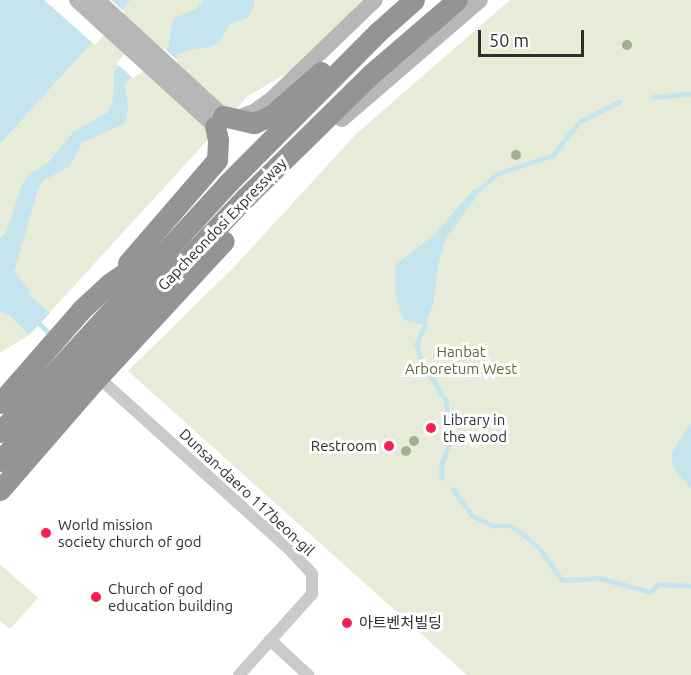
<!DOCTYPE html>
<meta charset="utf-8">
<style>
body{margin:0}
#map{position:relative;width:691px;height:675px;overflow:hidden;background:#fff;font-family:Ubuntu,"Noto Sans KR",sans-serif}
div>[style]{position:absolute}
.green>*{inset:0;background:#e7ecd9}
.water>*{inset:0;background:#c4e5ee}
.pier>*{inset:0;background:#fff}
.stream>*{height:4.5px;margin:-2.25px;padding:0 2.25px;transform-origin:2.25px;border-radius:2.25px;background:#c4e5ee}
.street>*{height:12px;margin:-6px;padding:0 6px;transform-origin:6px;border-radius:6px;background:#cacaca}
.secondary>*{height:16px;margin:-8px;padding:0 8px;transform-origin:8px;border-radius:8px;background:#b7b7b7}
.highway>*{height:21px;margin:-10.5px;padding:0 10.5px;transform-origin:10.5px;border-radius:10.5px;background:#949494}
.trees>*{width:10px;height:10px;margin:-5px;border-radius:50%;background:#a4ae91}
.dots>*{width:16px;height:16px;translate:-50% -50%;box-sizing:border-box;border:3px solid #fff;border-radius:50%}
span{translate:-50% -50%;white-space:nowrap;text-align:center;line-height:1.15;-webkit-text-stroke:6px #fff;paint-order:stroke}
.street-label{font-size:15px;color:#2d2d2d}
.park-label{font-size:15px;color:#596c37}
.poi-label{font-size:15px;color:#2d2d2d}
.left{translate:0 -50%;text-align:left}
.right{translate:-100% -50%;text-align:right}
.scale{position:absolute;left:478px;top:30px;width:106px;height:27px;box-sizing:border-box;border:3px solid #2d2d2d;border-top:0;padding-left:8px;font-size:18px;line-height:21px;white-space:nowrap;color:#2d2d2d;-webkit-text-stroke:4px #fff;paint-order:stroke}
</style>
<div id="map">
<div class="green">
<div style="clip-path:polygon(131px 0,369px 0,289px 72px,248px 96px,29px 335px,0 353px,0 144px)"></div>
<div style="clip-path:polygon(510px 0,691px 0,691px 675px,467px 675px,128px 371px,235px 266px,356px 134px)"></div>
<div style="clip-path:polygon(0 564px,38px 598px,10px 629px,0 621px)"></div>
</div>
<div class="water">
<div style="clip-path:polygon(0 0,131px 0,0 144px)"></div>
<div style="clip-path:polygon(204px 0,254px 0,254px 7px,247px 18px,229px 25px,222px 38px,212px 47px,187px 50px,177px 56px,174px 63px,138px 70px,125px 84px,128px 108px,125px 123px,82px 143px,70px 166px,43px 181px,38px 189px,14px 272px,29px 289px,31px 297px,50px 313px,29px 335px,9px 315px,0 312px,0 238px,6px 233px,22px 184px,29px 174px,49px 162px,74px 131px,108px 112px,113px 100px,114px 72px,123px 58px,161px 53px,168px 49px,172px 23px,175px 18px,196px 9px)"></div>
<div style="clip-path:polygon(473px 190px,479px 190px,478px 195px,446px 238px,439px 261px,433px 305px,425px 325px,403px 320px,395px 291px,395px 265px,435px 234px)"></div>
<div style="clip-path:polygon(691px 423px,691px 488px,676px 472px,672px 461px,672px 452px)"></div>
</div>
<div class="pier">
<div style="clip-path:polygon(44px 0,111px 0,124px 12px,95px 45px)"></div>
<div style="clip-path:polygon(164px 48px,178px 61px,176px 65px,145px 70px,133px 78px,116px 63px,130px 50px,160px 51px)"></div>
</div>
<div class="stream">
<div style="left:653px;top:97px;width:38px;rotate:-5deg"></div>
<div style="left:479px;top:190px;width:23px;rotate:-43deg"></div>
<div style="left:496px;top:174px;width:60px;rotate:-18.4deg"></div>
<div style="left:553px;top:155px;width:42px;rotate:-51.8deg"></div>
<div style="left:579px;top:122px;width:45px;rotate:-26.6deg"></div>
<div style="left:36px;top:320px;width:16px;rotate:45deg"></div>
<div style="left:425px;top:325px;width:21px;rotate:113deg"></div>
<div style="left:417px;top:344px;width:13px;rotate:77deg"></div>
<div style="left:420px;top:357px;width:51px;rotate:59.4deg"></div>
<div style="left:446px;top:401px;width:18px;rotate:81deg"></div>
<div style="left:449px;top:419px;width:24px;rotate:88deg"></div>
<div style="left:450px;top:443px;width:22px;rotate:111deg"></div>
<div style="left:442px;top:464px;width:14px;rotate:90deg"></div>
<div style="left:453px;top:489px;width:32px;rotate:54deg"></div>
<div style="left:472px;top:515px;width:25px;rotate:26deg"></div>
<div style="left:495px;top:526px;width:16px"></div>
<div style="left:511px;top:526px;width:17px;rotate:33deg"></div>
<div style="left:525px;top:535px;width:19px;rotate:43deg"></div>
<div style="left:539px;top:548px;width:39px;rotate:54deg"></div>
<div style="left:562px;top:580px;width:38px;rotate:-3deg"></div>
<div style="left:600px;top:578px;width:52px;rotate:15.6deg"></div>
<div style="left:650px;top:592px;width:11px;rotate:-45deg"></div>
<div style="left:658px;top:584px;width:33px;rotate:3deg"></div>
</div>
<div class="street">
<div style="left:98px;top:377px;width:257px;rotate:42deg"></div>
<div style="left:289px;top:549px;width:34px;rotate:47deg"></div>
<div style="left:312px;top:574px;width:20px;rotate:90deg"></div>
<div style="left:312px;top:594px;width:109px;rotate:132deg"></div>
<div style="left:270px;top:640px;width:52px;rotate:42.6deg"></div>
</div>
<div class="secondary">
<div style="left:77px;top:0;width:187px;rotate:42.4deg"></div>
<div style="left:97px;top:0;width:171px;rotate:42.6deg"></div>
<div style="left:223px;top:116px;width:17px;rotate:3deg"></div>
<div style="left:240px;top:117px;width:15px;rotate:-20deg"></div>
<div style="left:254px;top:112px;width:24px;rotate:-36deg"></div>
<div style="left:273px;top:98px;width:141px;rotate:-43.9deg"></div>
<div style="left:342px;top:119px;width:182px;rotate:-40.8deg"></div>
</div>
<div class="highway">
<div style="left:223px;top:116px;width:32px;rotate:13deg"></div>
<div style="left:254px;top:123px;width:20px;rotate:-24deg"></div>
<div style="left:272px;top:115px;width:65px;rotate:-41.3deg"></div>
<div style="left:128px;top:263px;width:136px;rotate:-49.2deg"></div>
<div style="left:217px;top:160px;width:20px;rotate:-87deg"></div>
<div style="left:218px;top:140px;width:14px;rotate:-102deg"></div>
<div style="left:0;top:403px;width:123px;rotate:-48.9deg"></div>
<div style="left:81px;top:310px;width:38px;rotate:-43deg"></div>
<div style="left:109px;top:284px;width:47px;rotate:-34.7deg"></div>
<div style="left:0;top:432px;width:335px;rotate:-47.5deg"></div>
<div style="left:226px;top:185px;width:216px;rotate:-45.2deg"></div>
<div style="left:378px;top:32px;width:48px;rotate:-41.6deg"></div>
<div style="left:0;top:461px;width:97px;rotate:-48.8deg"></div>
<div style="left:64px;top:388px;width:264px;rotate:-46.4deg"></div>
<div style="left:246px;top:197px;width:175px;rotate:-44.5deg"></div>
<div style="left:371px;top:74px;width:113px;rotate:-40.7deg"></div>
<div style="left:0;top:490px;width:150px;rotate:-49.1deg"></div>
<div style="left:98px;top:377px;width:185px;rotate:-47.2deg"></div>
</div>
<div class="trees">
<div style="left:627px;top:45px"></div>
<div style="left:516px;top:155px"></div>
<div style="left:414px;top:441px"></div>
<div style="left:406px;top:451px"></div>
</div>
<div class="dots">
<div style="left:431px;top:428px;background:#f42055"></div>
<div style="left:389px;top:446px;background:#f42055"></div>
<div style="left:46px;top:533px;background:#f42055"></div>
<div style="left:96px;top:597px;background:#f42055"></div>
<div style="left:347px;top:623px;background:#f42055"></div>
</div>
<div class="street-label">
<span style="left:222px;top:224px;rotate:-46deg">Gapcheondosi Expressway</span>
<span style="left:247px;top:492px;rotate:43deg">Dunsan-daero 117beon-gil</span>
</div>
<div class="park-label">
<span style="left:461px;top:360px">Hanbat<br>Arboretum West</span>
</div>
<div class="poi-label">
<span class="left" style="left:443px;top:428px">Library in<br>the wood</span>
<span class="right" style="left:377px;top:446px">Restroom</span>
<span class="left" style="left:58px;top:533px">World mission<br>society church of god</span>
<span class="left" style="left:108px;top:597px">Church of god<br>education building</span>
<span class="left" style="left:359px;top:623px">아트벤처빌딩</span>
</div>
<div class="scale">50 m</div>
</div>
